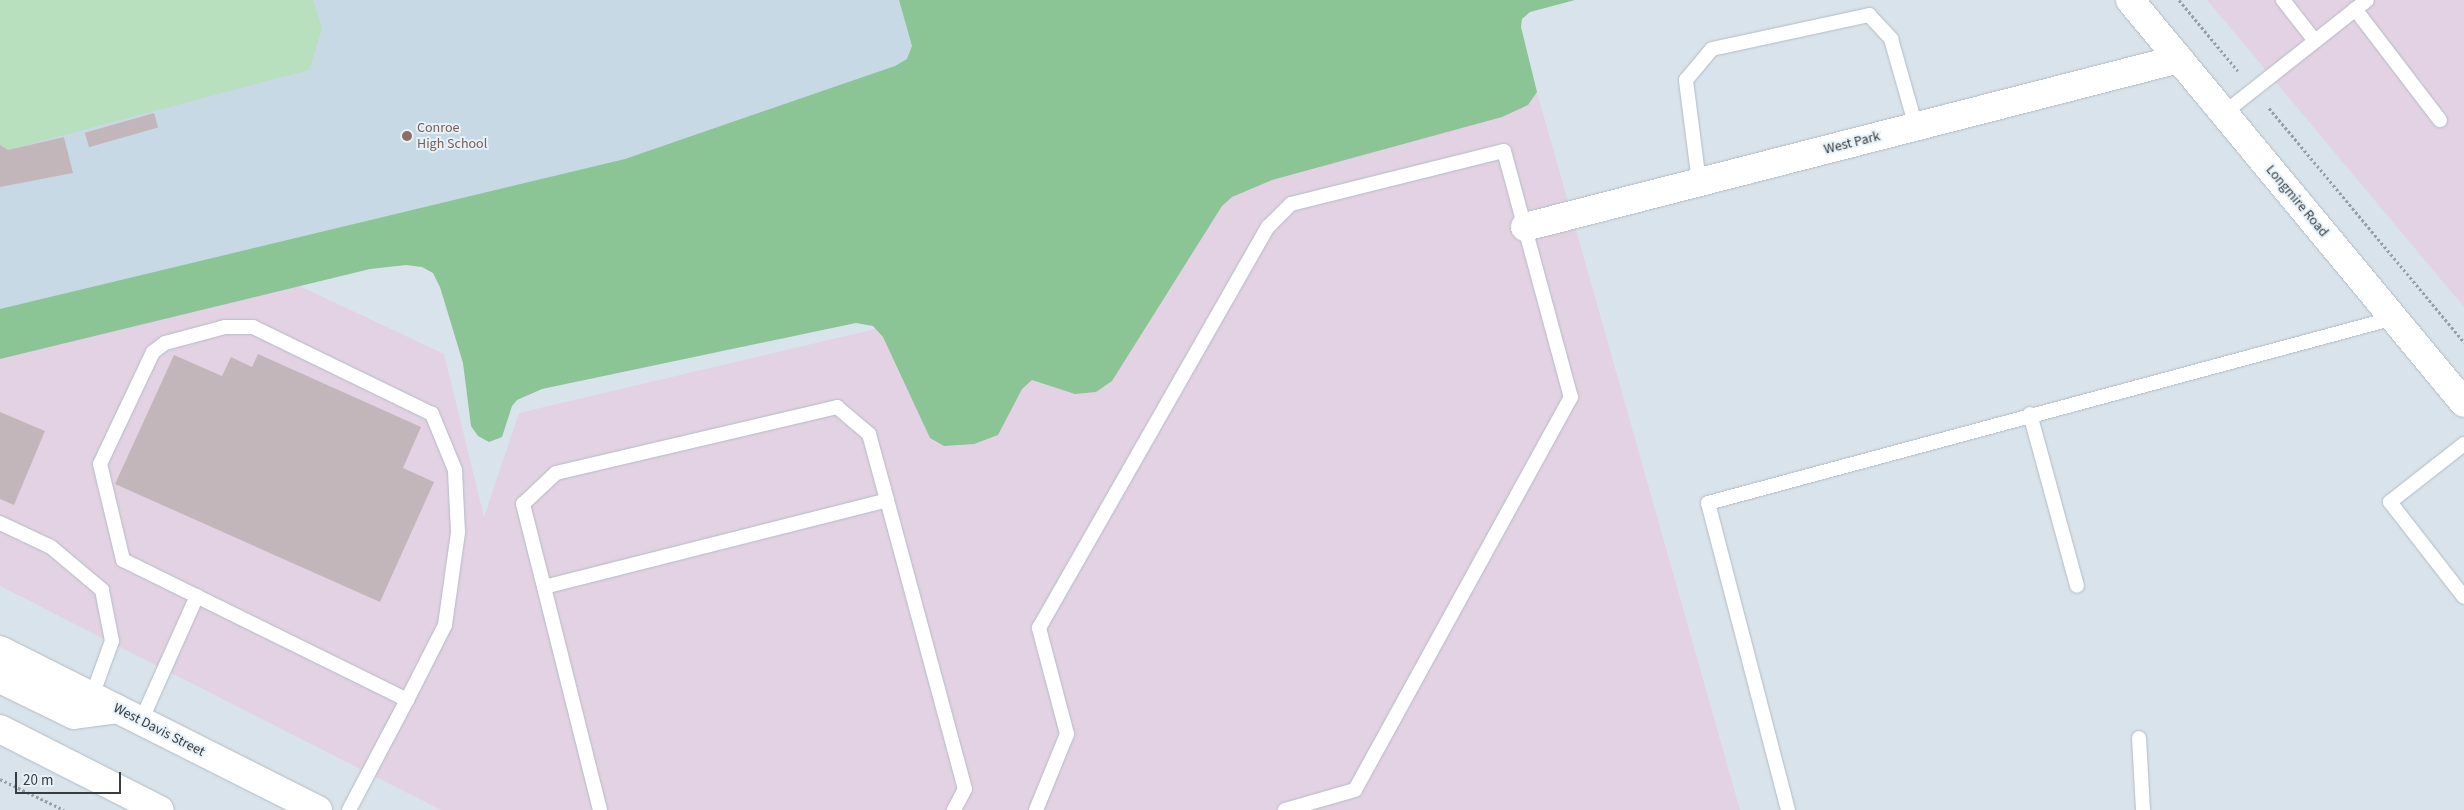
<!DOCTYPE html>
<style>
body{margin:0}
#map{position:relative;width:2464px;height:810px;overflow:hidden;background:#d9e3eb;font-family:"Source Sans 3",sans-serif}
div>[style]{position:absolute}
.commercial>*{inset:0;background:#e3d2e3}
.built>*{inset:0;background:#c8d9e6}
.green>*{inset:0;background:#b8dfbe}
.forest>*{inset:0;background:#8bc495}
.building>*{inset:0;background:#c3b6bb;transform-origin:0 0}
.path>*{height:3px;margin-top:-1.5px;transform-origin:0;background:repeating-linear-gradient(90deg,#979fa5 0 2.5px,transparent 0 5px)}
.roads{filter:drop-shadow(0 0 1px #b2bcc4) drop-shadow(0 0 1px #b2bcc4)}
.lane>*{height:14px;margin:-7px;padding:0 7px;transform-origin:7px;border-radius:7px;background:#fff}
.street>*{height:28px;margin:-14px;padding:0 14px;transform-origin:14px;border-radius:14px;background:#fff}
.secondary>*{height:28px;margin:-14px;padding:0 14px;transform-origin:14px;border-radius:14px;background:#fff}
.primary>*{height:28px;margin:-14px;padding:0 14px;transform-origin:14px;border-radius:14px;background:#fff}
.dots>*{width:14px;height:14px;translate:-50% -50%;box-sizing:border-box;border:2px solid #e6f1f9;border-radius:50%}
span{translate:-50% -50%;white-space:nowrap;text-align:center;line-height:1.15;-webkit-text-stroke:4px #e6f1f9;paint-order:stroke}
.education-label{font-size:14px;color:#785e54}
.left{translate:0 -50%;text-align:left}
.street-label{font-size:14px;color:#383c3f}
.scale{position:absolute;left:15px;top:772px;width:106px;height:22px;box-sizing:border-box;border:2px solid #383c3f;border-top:0;padding-left:6px;font-size:15px;line-height:18px;white-space:nowrap;color:#383c3f;-webkit-text-stroke:4px #e6f1f9;paint-order:stroke}
</style>
<div id="map">
<div class="commercial">
<div style="clip-path:polygon(2207px 0,2464px 0,2464px 307px)"></div>
<div style="clip-path:polygon(1537px 92px,1740px 810px,441px 810px,0 586px,0 345px,272px 273px,444px 354px,484px 517px,519px 413px,905px 322px,1255px 148px)"></div>
</div>
<div class="built">
<div style="clip-path:polygon(0 0,1356px 0,0 345px)"></div>
</div>
<div class="green">
<div style="clip-path:polygon(0 0,313px 0,322px 29px,309px 70px,8px 150px,0 145px)"></div>
</div>
<div class="forest">
<div style="clip-path:polygon(899px 0,1575px 0,1530px 12px,1522px 19px,1521px 27px,1537px 92px,1528px 105px,1502px 117px,1272px 180px,1232px 197px,1222px 206px,1112px 381px,1096px 392px,1075px 394px,1032px 380px,1022px 389px,998px 435px,974px 444px,944px 446px,930px 438px,883px 337px,873px 326px,856px 323px,542px 389px,517px 400px,512px 406px,502px 437px,489px 442px,478px 436px,471px 426px,463px 363px,440px 287px,433px 273px,422px 267px,406px 265px,370px 269px,0 359px,0 309px,625px 159px,895px 66px,907px 59px,912px 46px)"></div>
</div>
<div class="building">
<div style="left:154px;top:113px;width:15px;height:72px;rotate:74deg"></div>
<div style="clip-path:polygon(64px 137px,73px 173px,0 187px,0 145px,8px 150px)"></div>
<div style="clip-path:polygon(258px 354px,421px 427px,403px 468px,434px 482px,380px 602px,115px 484px,174px 355px,222px 376px,231px 357px,252px 367px)"></div>
<div style="clip-path:polygon(0 412px,45px 431px,14px 505px,0 499px)"></div>
</div>
<div class="path">
<div style="left:2179px;top:0;width:92px;rotate:50.3deg"></div>
<div style="left:2269px;top:108px;width:305px;rotate:50.2deg"></div>
<div style="left:0;top:779px;width:71px;rotate:25.8deg"></div>
</div>
<div class="roads">
<div class="lane">
<div style="left:2283px;top:0;width:52px;rotate:52deg"></div>
<div style="left:2355px;top:9px;width:140px;rotate:52.6deg"></div>
<div style="left:2224px;top:113px;width:182px;rotate:-38.3deg"></div>
<div style="left:1699px;top:182px;width:103px;rotate:-97.3deg"></div>
<div style="left:1686px;top:80px;width:40px;rotate:-50deg"></div>
<div style="left:1712px;top:49px;width:161px;rotate:-12.2deg"></div>
<div style="left:1869px;top:15px;width:33px;rotate:47deg"></div>
<div style="left:1891px;top:39px;width:91px;rotate:74.1deg"></div>
<div style="left:2030px;top:414px;width:178px;rotate:74.7deg"></div>
<div style="left:2464px;top:444px;width:94px;rotate:141.9deg"></div>
<div style="left:2390px;top:502px;width:120px;rotate:52.1deg"></div>
<div style="left:0;top:523px;width:56px;rotate:25.2deg"></div>
<div style="left:51px;top:547px;width:67px;rotate:40.1deg"></div>
<div style="left:102px;top:590px;width:52px;rotate:78.9deg"></div>
<div style="left:112px;top:641px;width:59px;rotate:110deg"></div>
<div style="left:544px;top:587px;width:86px;rotate:-104.2deg"></div>
<div style="left:523px;top:504px;width:45px;rotate:-43.2deg"></div>
<div style="left:556px;top:473px;width:289px;rotate:-13.2deg"></div>
<div style="left:837px;top:407px;width:42px;rotate:40.2deg"></div>
<div style="left:869px;top:434px;width:68px;rotate:74.7deg"></div>
<div style="left:141px;top:721px;width:137px;rotate:-65.9deg"></div>
<div style="left:2139px;top:738px;width:72px;rotate:86.8deg"></div>
<div style="left:349px;top:810px;width:124px;rotate:-62.2deg"></div>
<div style="left:407px;top:700px;width:84px;rotate:-63.1deg"></div>
<div style="left:445px;top:625px;width:94px;rotate:-82deg"></div>
<div style="left:458px;top:532px;width:62px;rotate:-92.8deg"></div>
<div style="left:455px;top:470px;width:61px;rotate:-112.3deg"></div>
<div style="left:432px;top:414px;width:199px;rotate:-154.1deg"></div>
<div style="left:253px;top:327px;width:28px;rotate:180deg"></div>
<div style="left:225px;top:327px;width:62px;rotate:165.1deg"></div>
<div style="left:165px;top:343px;width:15px;rotate:143deg"></div>
<div style="left:153px;top:352px;width:124px;rotate:115.3deg"></div>
<div style="left:100px;top:464px;width:99px;rotate:76.5deg"></div>
<div style="left:123px;top:560px;width:317px;rotate:26.2deg"></div>
<div style="left:600px;top:810px;width:230px;rotate:-104.1deg"></div>
<div style="left:544px;top:587px;width:354px;rotate:-14.2deg"></div>
<div style="left:887px;top:500px;width:299px;rotate:74.9deg"></div>
<div style="left:965px;top:789px;width:24px;rotate:118deg"></div>
<div style="left:1036px;top:810px;width:82px;rotate:-67.8deg"></div>
<div style="left:1067px;top:734px;width:110px;rotate:-104.8deg"></div>
<div style="left:1039px;top:628px;width:462px;rotate:-60.3deg"></div>
<div style="left:1268px;top:227px;width:33px;rotate:-45deg"></div>
<div style="left:1291px;top:204px;width:219px;rotate:-14deg"></div>
<div style="left:1504px;top:151px;width:255px;rotate:74.8deg"></div>
<div style="left:1571px;top:397px;width:448px;rotate:118.8deg"></div>
<div style="left:1355px;top:790px;width:73px;rotate:164.1deg"></div>
<div style="left:1788px;top:810px;width:317px;rotate:-104.6deg"></div>
<div style="left:1708px;top:503px;width:711px;rotate:-15.09deg"></div>
</div>
<div class="street">
<div style="left:1525px;top:227px;width:675px;rotate:-14.41deg"></div>
</div>
<div class="secondary">
<div style="left:2130px;top:0;width:523px;rotate:50.35deg"></div>
</div>
<div class="primary">
<div style="left:0;top:650px;width:356px;rotate:26.7deg"></div>
<div style="left:0;top:679px;width:82px;rotate:25.9deg"></div>
<div style="left:74px;top:715px;width:44px;rotate:-7.8deg"></div>
<div style="left:0;top:729px;width:179px;rotate:26.9deg"></div>
</div>
</div>
<div class="dots">
<div style="left:407px;top:136px;background:#8d6e63"></div>
</div>
<div class="education-label">
<span class="left" style="left:417px;top:136px">Conroe<br>High School</span>
</div>
<div class="street-label">
<span style="left:1852px;top:143px;rotate:-14deg">West Park</span>
<span style="left:2297px;top:201px;rotate:50deg">Longmire Road</span>
<span style="left:159px;top:730px;rotate:27deg">West Davis Street</span>
</div>
<div class="scale">20 m</div>
</div>
